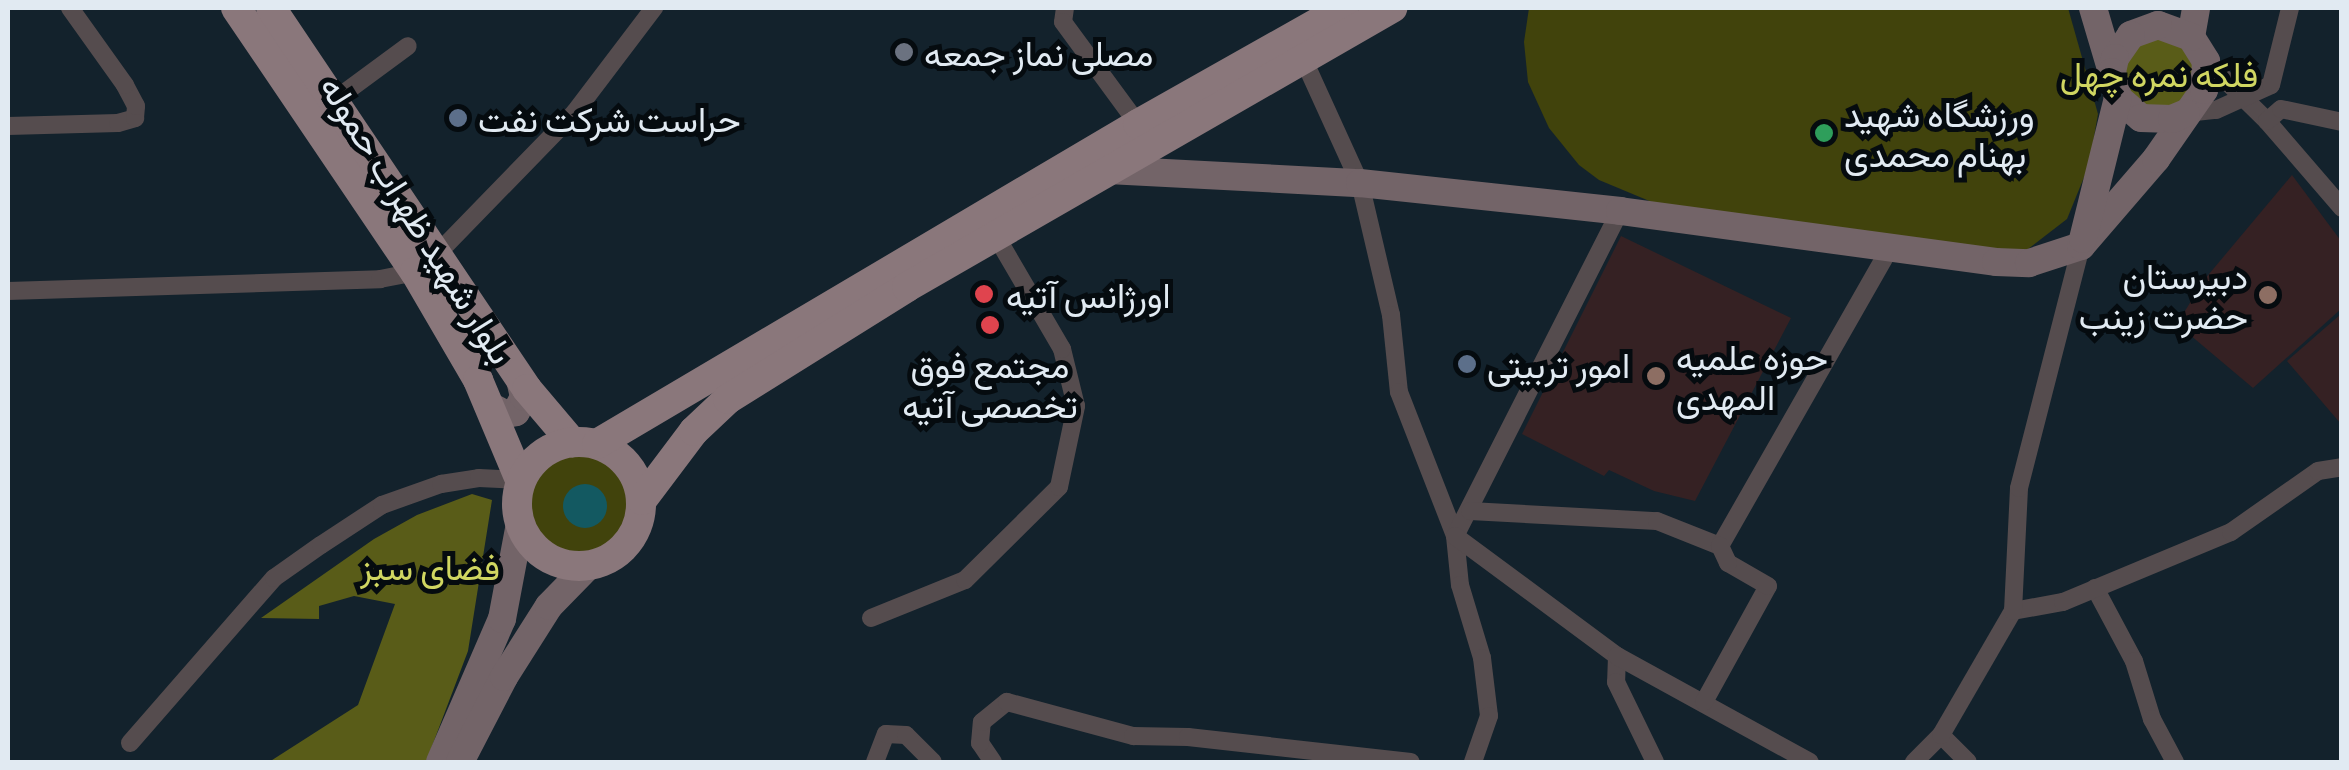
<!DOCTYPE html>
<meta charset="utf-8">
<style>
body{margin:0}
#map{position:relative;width:2349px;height:770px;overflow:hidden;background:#13222c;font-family:Barlow,Vazirmatn,sans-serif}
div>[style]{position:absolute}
.education>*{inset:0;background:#352123}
.green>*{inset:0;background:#41430c}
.round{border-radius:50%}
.forest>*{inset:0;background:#595c18}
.water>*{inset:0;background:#135961}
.minor>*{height:18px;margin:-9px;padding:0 9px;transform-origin:9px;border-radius:9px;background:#554c4e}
.secondary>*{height:28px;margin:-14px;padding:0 14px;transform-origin:14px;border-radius:14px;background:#736468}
.primary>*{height:30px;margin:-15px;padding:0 15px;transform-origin:15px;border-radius:15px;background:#8a777b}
.primary>.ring{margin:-15px;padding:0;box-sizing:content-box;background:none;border:30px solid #8a777b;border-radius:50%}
.dots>*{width:28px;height:28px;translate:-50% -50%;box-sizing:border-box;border:5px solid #050b0f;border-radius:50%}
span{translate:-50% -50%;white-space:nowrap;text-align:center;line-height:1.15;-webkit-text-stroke:10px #050b0f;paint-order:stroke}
.poi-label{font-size:35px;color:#e1eaf2}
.left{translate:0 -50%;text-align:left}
.right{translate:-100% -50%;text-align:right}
.park-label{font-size:35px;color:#d0d661}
.street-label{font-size:35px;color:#e1eaf2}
.frame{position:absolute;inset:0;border:10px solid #e1eaf2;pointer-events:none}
</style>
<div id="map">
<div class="education">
<div style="clip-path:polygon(2292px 175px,2341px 241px,2341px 309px,2253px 388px,2177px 324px,2204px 280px)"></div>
<div style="clip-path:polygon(1621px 236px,1791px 318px,1695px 501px,1654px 491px,1609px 470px,1604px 476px,1522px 434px)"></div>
<div style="clip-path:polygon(2341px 314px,2341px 424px,2287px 361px)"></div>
</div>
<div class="green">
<div style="clip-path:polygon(1529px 8px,2068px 8px,2098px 114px,2089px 165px,2067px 219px,2028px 249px,2004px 254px,1659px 205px,1599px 180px,1579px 165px,1549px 128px,1528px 82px,1524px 42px)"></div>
<div class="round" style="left:531px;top:453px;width:102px;height:102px"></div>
</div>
<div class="forest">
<div style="clip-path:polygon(2151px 33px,2195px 54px,2194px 93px,2161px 113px,2126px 97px,2122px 58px)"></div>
<div style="clip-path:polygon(472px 494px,492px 500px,468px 651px,426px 762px,269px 762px,358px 705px,395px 604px,354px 596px,319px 606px,319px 619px,261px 618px,374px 539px,417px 515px)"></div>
</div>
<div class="water">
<div class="round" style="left:563px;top:484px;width:44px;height:44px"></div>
</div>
<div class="minor">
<div style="left:1065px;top:8px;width:14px;rotate:98deg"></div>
<div style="left:1063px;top:22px;width:127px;rotate:53.7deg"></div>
<div style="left:1302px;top:56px;width:140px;rotate:65.5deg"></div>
<div style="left:1360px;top:183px;width:136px;rotate:76.8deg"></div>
<div style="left:1391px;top:315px;width:77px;rotate:84.1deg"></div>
<div style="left:1399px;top:392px;width:155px;rotate:68.7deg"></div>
<div style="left:1455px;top:536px;width:49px;rotate:84.2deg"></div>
<div style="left:1460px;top:585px;width:76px;rotate:73.2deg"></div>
<div style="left:1482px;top:658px;width:58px;rotate:83.1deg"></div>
<div style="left:1489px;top:716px;width:49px;rotate:109.2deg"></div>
<div style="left:2206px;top:61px;width:86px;rotate:44.5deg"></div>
<div style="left:2267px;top:121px;width:115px;rotate:49.2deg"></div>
<div style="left:336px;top:99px;width:89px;rotate:-36.4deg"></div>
<div style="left:2186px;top:113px;width:30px;rotate:-6deg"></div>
<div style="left:2216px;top:110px;width:60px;rotate:-24.4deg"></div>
<div style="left:2271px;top:85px;width:79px;rotate:-76.1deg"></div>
<div style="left:2267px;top:121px;width:18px;rotate:-41deg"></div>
<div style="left:2281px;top:109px;width:62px;rotate:12deg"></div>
<div style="left:8px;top:126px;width:110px;rotate:-1.6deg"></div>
<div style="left:118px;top:123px;width:18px;rotate:-16deg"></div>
<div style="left:135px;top:118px;width:12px;rotate:-85deg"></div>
<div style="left:136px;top:106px;width:24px;rotate:-118deg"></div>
<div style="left:125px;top:85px;width:95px;rotate:-125.5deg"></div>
<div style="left:1620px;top:211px;width:364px;rotate:116.9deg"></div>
<div style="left:1455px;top:536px;width:202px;rotate:36.5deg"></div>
<div style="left:1617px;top:656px;width:26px;rotate:92deg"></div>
<div style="left:1616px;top:682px;width:89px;rotate:64deg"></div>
<div style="left:438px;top:253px;width:197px;rotate:-45.8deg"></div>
<div style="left:575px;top:112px;width:131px;rotate:-52.8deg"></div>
<div style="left:8px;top:291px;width:372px;rotate:-1.8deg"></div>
<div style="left:380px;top:279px;width:36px;rotate:-11deg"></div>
<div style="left:1470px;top:511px;width:187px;rotate:3.1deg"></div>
<div style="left:1657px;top:521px;width:68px;rotate:21.6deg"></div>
<div style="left:1720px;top:546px;width:345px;rotate:-60.3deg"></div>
<div style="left:2095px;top:588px;width:83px;rotate:61.9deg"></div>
<div style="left:2134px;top:661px;width:61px;rotate:72.8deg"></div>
<div style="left:2152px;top:719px;width:49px;rotate:61.9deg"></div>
<div style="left:2013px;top:611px;width:51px;rotate:-10.2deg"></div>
<div style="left:2063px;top:602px;width:182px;rotate:-22.6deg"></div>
<div style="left:2231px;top:532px;width:106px;rotate:-35deg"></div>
<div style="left:2318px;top:471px;width:24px;rotate:-9deg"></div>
<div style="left:871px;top:618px;width:101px;rotate:-22deg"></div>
<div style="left:965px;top:580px;width:132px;rotate:-44.7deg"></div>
<div style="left:1059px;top:487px;width:83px;rotate:-78.1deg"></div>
<div style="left:1076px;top:406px;width:59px;rotate:-103.8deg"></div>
<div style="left:1062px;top:349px;width:131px;rotate:-120.3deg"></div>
<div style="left:1617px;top:656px;width:220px;rotate:28.8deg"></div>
<div style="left:1704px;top:702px;width:132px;rotate:-61.1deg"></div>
<div style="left:1768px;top:586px;width:46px;rotate:-150.1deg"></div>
<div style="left:1728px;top:563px;width:19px;rotate:-115deg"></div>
<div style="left:1941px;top:735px;width:38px;rotate:45deg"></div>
<div style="left:130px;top:743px;width:219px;rotate:-48.9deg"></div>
<div style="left:274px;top:578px;width:57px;rotate:-35.1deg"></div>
<div style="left:321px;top:545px;width:73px;rotate:-33.3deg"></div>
<div style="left:382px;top:505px;width:63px;rotate:-19.6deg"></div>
<div style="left:441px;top:484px;width:38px;rotate:-9deg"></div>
<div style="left:479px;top:478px;width:41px;rotate:2.8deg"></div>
<div style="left:875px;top:762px;width:30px;rotate:-69deg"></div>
<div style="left:886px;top:734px;width:20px;rotate:3deg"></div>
<div style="left:906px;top:735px;width:38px;rotate:45deg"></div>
<div style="left:993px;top:762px;width:23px;rotate:-124deg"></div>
<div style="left:980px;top:743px;width:21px;rotate:-85deg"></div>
<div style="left:982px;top:722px;width:32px;rotate:-39deg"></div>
<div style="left:1007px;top:702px;width:131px;rotate:15.1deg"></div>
<div style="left:1133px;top:736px;width:55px;rotate:1deg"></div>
<div style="left:1188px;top:737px;width:224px;rotate:6.4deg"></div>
<div style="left:1914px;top:762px;width:38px;rotate:-45deg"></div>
<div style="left:1941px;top:735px;width:143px;rotate:-59.9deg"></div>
<div style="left:2013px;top:611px;width:123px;rotate:-87.2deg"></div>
<div style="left:2019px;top:488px;width:250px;rotate:-75.6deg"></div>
</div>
<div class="secondary">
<div style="left:2093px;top:8px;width:67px;rotate:73.5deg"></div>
<div style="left:2191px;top:37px;width:29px;rotate:-80deg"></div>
<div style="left:1108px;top:170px;width:252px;rotate:3deg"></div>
<div style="left:1360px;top:183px;width:262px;rotate:6.1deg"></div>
<div style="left:1620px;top:211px;width:379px;rotate:7.7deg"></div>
<div style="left:1996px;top:262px;width:33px;rotate:2deg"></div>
<div style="left:2029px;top:263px;width:55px;rotate:-18.1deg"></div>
<div style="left:2081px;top:246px;width:115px;rotate:-49.2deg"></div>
<div style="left:2156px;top:159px;width:84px;rotate:-55.2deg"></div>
<div style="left:2204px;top:90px;width:29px;rotate:-86deg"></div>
<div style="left:2206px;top:61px;width:28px;rotate:-122deg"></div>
<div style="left:2191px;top:37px;width:35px;rotate:-160deg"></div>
<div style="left:2158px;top:25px;width:29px;rotate:160deg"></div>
<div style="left:2131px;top:35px;width:28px;rotate:125deg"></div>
<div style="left:2115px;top:58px;width:14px;rotate:102deg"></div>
<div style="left:2112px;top:72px;width:27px;rotate:77deg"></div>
<div style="left:2118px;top:98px;width:30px;rotate:41deg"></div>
<div style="left:2141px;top:118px;width:31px;rotate:2deg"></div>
<div style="left:2172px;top:119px;width:15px;rotate:-23deg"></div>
<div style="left:2083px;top:239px;width:145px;rotate:-76.1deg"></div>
<div style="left:488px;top:405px;width:19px;rotate:28deg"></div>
<div style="left:505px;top:414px;width:11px;rotate:-10deg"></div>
<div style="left:516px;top:412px;width:17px;rotate:-62deg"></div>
<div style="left:524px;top:397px;width:18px;rotate:-103deg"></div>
<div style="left:440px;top:762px;width:156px;rotate:-66.6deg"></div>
<div style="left:502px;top:619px;width:97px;rotate:-79.3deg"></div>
<div style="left:460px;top:762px;width:96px;rotate:-62.6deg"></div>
<div style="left:504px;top:677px;width:84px;rotate:-57.6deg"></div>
<div style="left:549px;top:606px;width:57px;rotate:-45.7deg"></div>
</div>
<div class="primary">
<div style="left:236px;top:8px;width:319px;rotate:55.9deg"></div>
<div style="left:415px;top:272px;width:125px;rotate:59.7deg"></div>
<div style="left:478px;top:380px;width:108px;rotate:67.2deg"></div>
<div style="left:271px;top:8px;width:459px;rotate:56.1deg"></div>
<div style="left:527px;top:389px;width:70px;rotate:49.7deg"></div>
<div class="ring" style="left:517px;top:442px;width:94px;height:94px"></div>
<div style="left:597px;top:444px;width:629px;rotate:-30.6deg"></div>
<div style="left:1138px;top:124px;width:236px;rotate:-29.4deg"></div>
<div style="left:642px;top:500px;width:86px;rotate:-53deg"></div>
<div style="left:694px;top:431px;width:47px;rotate:-43.3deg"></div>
<div style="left:728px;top:399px;width:211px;rotate:-32deg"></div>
<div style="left:907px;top:287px;width:560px;rotate:-29.91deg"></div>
</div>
<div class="dots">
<div style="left:904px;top:52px;background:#6b7280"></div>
<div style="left:458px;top:118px;background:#5c6f8a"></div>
<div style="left:1824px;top:133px;background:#2e9e5b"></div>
<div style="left:984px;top:294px;background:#e0444e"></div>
<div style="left:2268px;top:295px;background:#8d6e63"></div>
<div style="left:990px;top:325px;background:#e0444e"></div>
<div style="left:1467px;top:364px;background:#5c6f8a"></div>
<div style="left:1656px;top:376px;background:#8d6e63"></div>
</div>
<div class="poi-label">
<span class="left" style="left:924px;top:52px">مصلی نماز جمعه</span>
<span class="left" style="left:1844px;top:133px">ورزشگاه شهید<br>بهنام محمدی</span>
<span class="left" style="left:478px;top:118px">حراست شرکت نفت</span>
<span class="right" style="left:2248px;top:295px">دبیرستان<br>حضرت زینب</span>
<span class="left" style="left:1006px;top:294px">اورژانس آتیه</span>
<span class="left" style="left:1676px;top:376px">حوزه علمیه<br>المهدی</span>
<span style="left:990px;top:384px">مجتمع فوق<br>تخصصی آتیه</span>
<span class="left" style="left:1487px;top:364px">امور تربیتی</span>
</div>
<div class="park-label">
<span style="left:2159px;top:73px">فلکه نمره چهل</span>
<span style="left:430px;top:566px">فضای سبز</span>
</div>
<div class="street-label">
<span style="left:418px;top:219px;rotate:58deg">بلوار شهید ظهراب حموله</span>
</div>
<div class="frame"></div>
</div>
